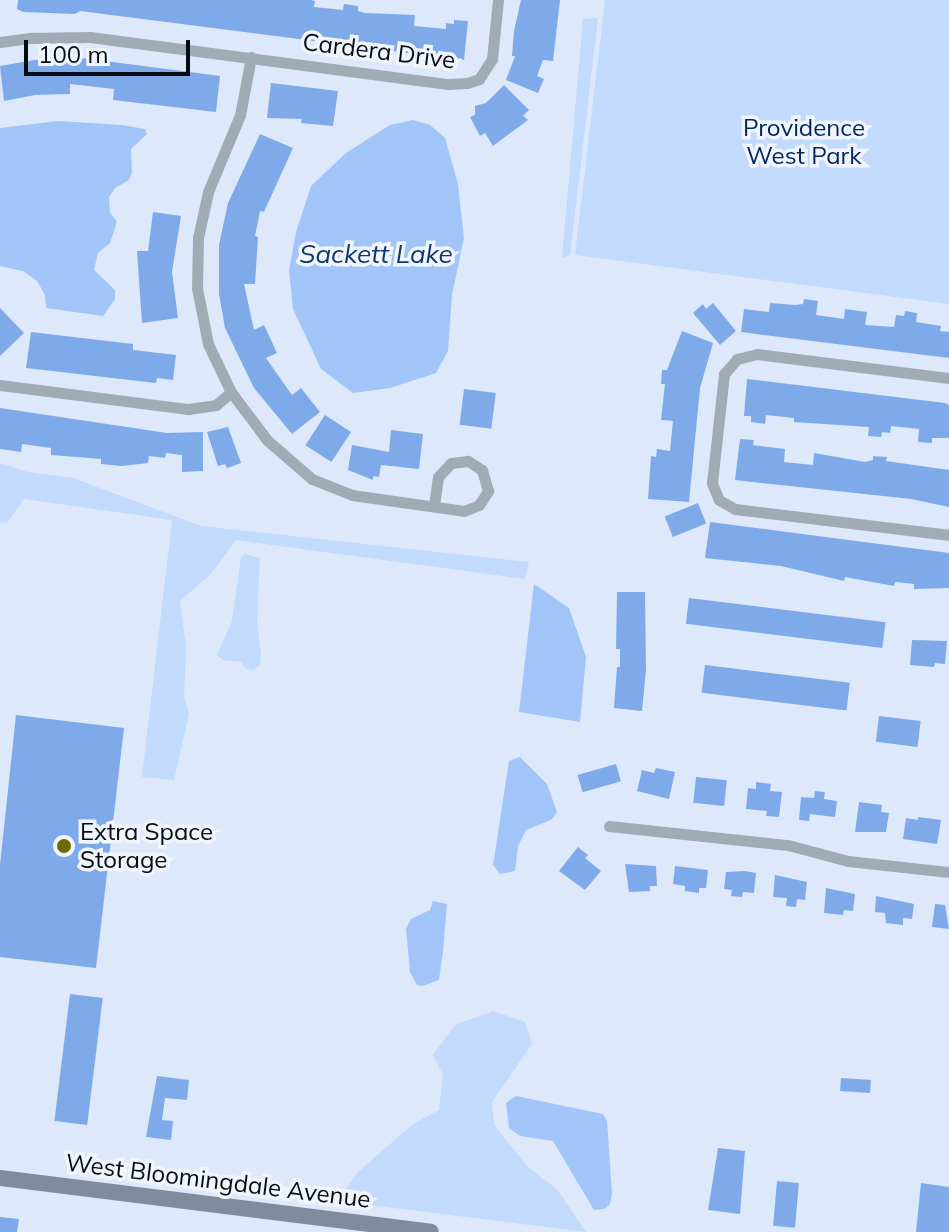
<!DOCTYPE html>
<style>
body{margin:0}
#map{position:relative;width:949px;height:1232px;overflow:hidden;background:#dde8fa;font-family:Mulish,sans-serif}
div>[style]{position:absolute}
.green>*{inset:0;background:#c2dafc}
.water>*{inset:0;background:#a2c5f9}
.building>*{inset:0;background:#7faae9;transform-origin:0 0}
.minor>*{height:11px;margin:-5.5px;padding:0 5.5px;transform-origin:5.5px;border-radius:5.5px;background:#a2aab6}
.secondary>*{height:16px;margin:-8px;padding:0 8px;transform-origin:8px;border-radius:8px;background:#808c9e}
.dots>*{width:22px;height:22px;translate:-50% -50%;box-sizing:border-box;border:4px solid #f1f5fb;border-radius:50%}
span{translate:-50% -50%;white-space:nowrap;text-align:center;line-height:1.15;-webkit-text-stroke:7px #f1f5fb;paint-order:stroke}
.street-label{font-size:24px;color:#060b15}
.park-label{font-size:24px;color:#00265d}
.poi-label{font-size:24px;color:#060b15}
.left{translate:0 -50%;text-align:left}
.water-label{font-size:26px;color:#103870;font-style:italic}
.scale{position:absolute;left:24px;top:40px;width:166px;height:36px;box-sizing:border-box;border:4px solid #060b15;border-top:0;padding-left:10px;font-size:24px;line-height:28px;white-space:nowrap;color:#060b15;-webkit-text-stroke:6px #f1f5fb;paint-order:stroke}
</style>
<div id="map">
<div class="green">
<div style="clip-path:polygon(605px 0,949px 0,949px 304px,575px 255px)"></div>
<div style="clip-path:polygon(598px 18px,570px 255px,562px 258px,583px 19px)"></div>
<div style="clip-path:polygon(0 463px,28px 472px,73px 478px,201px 526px,529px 562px,525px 579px,236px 540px,211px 574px,180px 601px,186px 648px,184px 697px,189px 714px,174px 780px,142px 777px,172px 520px,24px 499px,7px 523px,0 522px)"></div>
<div style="clip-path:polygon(245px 554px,260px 558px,257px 621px,261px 655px,260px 665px,253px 670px,246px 669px,241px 662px,223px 660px,217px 655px,232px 621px,241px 557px)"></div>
<div style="clip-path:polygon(493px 1011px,525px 1022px,532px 1044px,492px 1102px,494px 1125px,528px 1167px,558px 1190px,586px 1232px,338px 1201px,356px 1174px,413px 1124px,439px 1110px,443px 1075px,433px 1055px,455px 1025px)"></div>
</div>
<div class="water">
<div style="clip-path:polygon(413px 120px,430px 125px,445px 138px,458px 184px,464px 238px,452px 295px,448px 351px,436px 373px,390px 388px,353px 393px,321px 369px,293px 309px,289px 270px,296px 232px,311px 186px,346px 153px,390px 125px)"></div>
<div style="clip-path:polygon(58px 121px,122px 125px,145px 129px,147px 134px,131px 149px,132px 172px,129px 180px,115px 188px,109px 197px,110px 212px,117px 222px,110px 243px,98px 253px,94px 270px,115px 290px,115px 299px,103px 316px,46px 308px,45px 295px,37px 281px,23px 271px,0 266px,0 128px)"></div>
<div style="clip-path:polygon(534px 584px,569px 608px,586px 657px,580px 722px,519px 712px)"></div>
<div style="clip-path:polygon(520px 757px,547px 784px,557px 812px,551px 820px,526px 830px,518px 846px,515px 871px,500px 874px,493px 865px,509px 761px)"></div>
<div style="clip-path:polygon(433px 901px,447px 904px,443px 951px,439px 980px,423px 986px,417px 985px,410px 972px,406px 929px,411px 919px,430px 910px)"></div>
<div style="clip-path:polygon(516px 1096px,603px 1114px,607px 1121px,612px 1194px,610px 1204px,604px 1209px,594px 1210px,553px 1141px,520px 1136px,509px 1128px,506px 1103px)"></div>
</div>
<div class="building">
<div style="clip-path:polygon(18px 0,311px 0,315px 1px,314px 7px,343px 10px,344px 4px,358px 6px,358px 11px,365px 13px,415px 15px,414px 26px,446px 29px,446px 23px,454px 24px,454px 20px,468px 21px,464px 60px,455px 59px,80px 11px,75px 14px,23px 12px,17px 9px)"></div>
<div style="clip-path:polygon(521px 0,560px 0,553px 61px,543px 60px,537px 76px,544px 79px,538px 93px,506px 80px,515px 56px,512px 56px,514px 31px)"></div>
<div style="clip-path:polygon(82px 58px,220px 76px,216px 112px,113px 100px,114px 89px,70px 84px,70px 94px,35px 95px,4px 101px,0 66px,34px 60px)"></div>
<div style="clip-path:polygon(271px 83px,338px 91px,333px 126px,301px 123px,302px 119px,267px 118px)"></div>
<div style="clip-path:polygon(504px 85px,529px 110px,523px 116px,528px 120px,493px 146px,485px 133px,480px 136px,470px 117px,475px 115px,475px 106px,486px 103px)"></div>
<div style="clip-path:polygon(260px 134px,293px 148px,264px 212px,260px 211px,255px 236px,258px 237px,255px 284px,244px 284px,254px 330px,264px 325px,277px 353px,266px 358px,292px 395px,301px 388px,320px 412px,292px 434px,254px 388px,225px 328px,219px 294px,219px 245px,228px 203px)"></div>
<div style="clip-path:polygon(153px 212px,181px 216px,172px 272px,178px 318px,142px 323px,137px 251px,148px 251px)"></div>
<div style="clip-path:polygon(804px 299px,818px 301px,816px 315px,844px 319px,845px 309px,867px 312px,865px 325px,894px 327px,896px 315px,904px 316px,905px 311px,917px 313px,916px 322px,941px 326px,940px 331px,949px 332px,949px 358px,741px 332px,744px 309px,769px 312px,770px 303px,795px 305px,803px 304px)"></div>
<div style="clip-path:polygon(713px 303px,736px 331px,720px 345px,693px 313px,703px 304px,706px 309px)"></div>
<div style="clip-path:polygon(0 308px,24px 333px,0 356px)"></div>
<div style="clip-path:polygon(682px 331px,713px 343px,700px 388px,689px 502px,648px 499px,651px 456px,656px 457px,657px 449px,670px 451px,673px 421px,661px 420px,665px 384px,661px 384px,662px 370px,667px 370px)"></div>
<div style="clip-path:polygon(31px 332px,133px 344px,133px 350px,176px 355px,173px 380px,157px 378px,156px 383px,26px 368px)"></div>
<div style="clip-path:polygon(747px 379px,945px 403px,949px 405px,949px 438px,932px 438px,932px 443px,918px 442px,919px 429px,891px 426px,890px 433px,882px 432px,881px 437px,868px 436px,869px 427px,794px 422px,794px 418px,766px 415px,765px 424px,751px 422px,751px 416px,744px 416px)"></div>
<div style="left:464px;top:389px;width:32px;height:36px;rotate:7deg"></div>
<div style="clip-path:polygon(0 408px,167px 433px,203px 432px,203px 471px,182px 472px,182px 455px,166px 453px,165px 458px,149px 456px,148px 463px,122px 466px,101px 464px,101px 459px,51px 455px,51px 448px,22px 444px,21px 452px,0 449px)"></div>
<div style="left:325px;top:415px;width:31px;height:36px;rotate:33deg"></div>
<div style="clip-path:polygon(228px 427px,241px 463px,227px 468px,225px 464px,218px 466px,207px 432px)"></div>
<div style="clip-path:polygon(391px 430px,423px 434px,419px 469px,381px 465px,379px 477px,373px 476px,373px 480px,348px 470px,352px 445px,389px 452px)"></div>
<div style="clip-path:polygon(740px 439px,754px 440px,753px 445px,785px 449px,784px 462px,813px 465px,814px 453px,865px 462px,873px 460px,873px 456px,887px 457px,886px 461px,949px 470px,949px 507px,911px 499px,735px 480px)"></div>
<div style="left:698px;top:503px;width:22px;height:36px;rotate:68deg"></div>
<div style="clip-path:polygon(710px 522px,949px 553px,949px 588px,914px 589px,914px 584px,895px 582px,894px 586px,845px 577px,844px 581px,781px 566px,705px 558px)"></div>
<div style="clip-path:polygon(617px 592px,645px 592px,646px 670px,642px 711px,614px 708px,617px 667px,620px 667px,620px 649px,616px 649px)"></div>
<div style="left:689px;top:598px;width:198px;height:26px;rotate:7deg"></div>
<div style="clip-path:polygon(912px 640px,947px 641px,945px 664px,935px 663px,934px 667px,910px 665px)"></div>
<div style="left:705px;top:665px;width:146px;height:28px;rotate:7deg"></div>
<div style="clip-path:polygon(16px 715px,124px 728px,96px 968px,0 957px,0 865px)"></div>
<div style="left:879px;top:716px;width:42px;height:26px;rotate:7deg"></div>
<div style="left:616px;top:764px;width:18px;height:40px;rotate:74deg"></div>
<div style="clip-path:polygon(656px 768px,675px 772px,669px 799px,637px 791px,642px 770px,654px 773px)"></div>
<div style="left:696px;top:777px;width:31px;height:26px;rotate:6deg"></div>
<div style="clip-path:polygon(756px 782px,771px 784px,770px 791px,782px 792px,779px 817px,766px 816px,767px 811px,746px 809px,748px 788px,756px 789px)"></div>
<div style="clip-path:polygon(815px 791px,825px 792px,824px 799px,837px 801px,835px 817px,810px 814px,809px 821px,799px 820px,801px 797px,814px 798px)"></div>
<div style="clip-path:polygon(859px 802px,882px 805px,881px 812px,889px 813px,886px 832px,855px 832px)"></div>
<div style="clip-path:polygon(918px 817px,941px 820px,937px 844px,903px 839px,906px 818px,918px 820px)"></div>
<div style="clip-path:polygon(578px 847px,588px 855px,585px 858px,601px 871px,585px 890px,559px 871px)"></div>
<div style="clip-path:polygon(625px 864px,656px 866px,657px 886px,650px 886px,650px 891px,629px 892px)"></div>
<div style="clip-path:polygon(675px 866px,708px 870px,706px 888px,699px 888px,699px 893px,685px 891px,685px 886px,673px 884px)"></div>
<div style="clip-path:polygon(745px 871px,756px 873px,754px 893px,743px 892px,742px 897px,731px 896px,732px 890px,724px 889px,726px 872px)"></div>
<div style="clip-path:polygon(775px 875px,807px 882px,805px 900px,797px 899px,796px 907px,786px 906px,787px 898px,773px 897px)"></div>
<div style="clip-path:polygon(826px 888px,855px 894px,853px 911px,844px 910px,843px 915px,824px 913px)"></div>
<div style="clip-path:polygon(876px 896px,914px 904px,912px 919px,903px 918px,903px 925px,886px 923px,885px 913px,875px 912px)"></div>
<div style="clip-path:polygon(935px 904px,945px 905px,949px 929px,932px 927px)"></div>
<div style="left:70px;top:994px;width:33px;height:128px;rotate:7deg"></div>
<div style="clip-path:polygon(157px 1076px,189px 1080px,187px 1100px,165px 1098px,162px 1120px,173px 1121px,171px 1140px,146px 1137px)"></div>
<div style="left:841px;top:1078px;width:30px;height:13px;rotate:4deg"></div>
<div style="clip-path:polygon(718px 1148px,745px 1151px,740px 1214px,708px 1210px)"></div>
<div style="left:777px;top:1181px;width:22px;height:45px;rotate:5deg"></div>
<div style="clip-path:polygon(921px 1183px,949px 1187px,949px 1232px,916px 1232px)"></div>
<div style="clip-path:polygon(0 1217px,19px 1219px,17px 1232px,0 1232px)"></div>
</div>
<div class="minor">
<div style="left:0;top:42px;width:30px;rotate:-8deg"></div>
<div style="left:30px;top:38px;width:60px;rotate:-1deg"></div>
<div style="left:90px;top:37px;width:361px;rotate:7.5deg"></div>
<div style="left:448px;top:84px;width:19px;rotate:-3deg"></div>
<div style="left:467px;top:83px;width:13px;rotate:-18deg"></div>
<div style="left:479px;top:79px;width:24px;rotate:-57deg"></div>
<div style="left:492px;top:59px;width:59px;rotate:-84.2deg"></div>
<div style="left:251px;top:57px;width:59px;rotate:100.7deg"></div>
<div style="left:240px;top:115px;width:83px;rotate:112.6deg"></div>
<div style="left:208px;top:192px;width:47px;rotate:102.3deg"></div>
<div style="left:198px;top:238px;width:50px;rotate:91.1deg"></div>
<div style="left:197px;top:288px;width:57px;rotate:78.9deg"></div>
<div style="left:208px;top:344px;width:53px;rotate:64.4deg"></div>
<div style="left:231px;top:392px;width:60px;rotate:53.1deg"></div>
<div style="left:267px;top:440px;width:60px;rotate:40.9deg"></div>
<div style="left:312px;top:479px;width:43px;rotate:21.8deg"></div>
<div style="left:352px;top:495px;width:113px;rotate:8.1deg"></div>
<div style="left:464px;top:511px;width:16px;rotate:-22deg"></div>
<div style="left:479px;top:505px;width:17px;rotate:-57deg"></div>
<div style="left:488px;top:491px;width:22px;rotate:-106deg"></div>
<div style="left:482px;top:470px;width:17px;rotate:-147deg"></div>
<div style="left:468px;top:461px;width:17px;rotate:173deg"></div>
<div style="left:451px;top:463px;width:19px;rotate:133deg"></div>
<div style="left:438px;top:477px;width:29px;rotate:98deg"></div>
<div style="left:949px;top:378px;width:193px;rotate:-172.9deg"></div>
<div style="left:757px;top:354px;width:21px;rotate:166deg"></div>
<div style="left:737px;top:359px;width:20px;rotate:131deg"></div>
<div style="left:724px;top:374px;width:110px;rotate:96.3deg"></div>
<div style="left:712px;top:483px;width:18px;rotate:68deg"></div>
<div style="left:719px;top:500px;width:18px;rotate:29deg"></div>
<div style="left:735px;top:509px;width:216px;rotate:6.9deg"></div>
<div style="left:0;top:385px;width:190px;rotate:7.3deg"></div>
<div style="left:188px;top:409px;width:28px;rotate:-8deg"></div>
<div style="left:216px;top:405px;width:20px;rotate:-41deg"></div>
<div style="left:609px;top:826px;width:180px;rotate:6.1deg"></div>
<div style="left:788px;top:845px;width:62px;rotate:14.9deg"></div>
<div style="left:848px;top:861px;width:102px;rotate:6.2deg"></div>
</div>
<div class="secondary">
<div style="left:0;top:1178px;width:434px;rotate:7.1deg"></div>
</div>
<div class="dots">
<div style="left:64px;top:846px;background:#6d6a06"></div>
</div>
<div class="street-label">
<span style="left:379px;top:51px;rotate:7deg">Cardera Drive</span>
<span style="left:218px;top:1181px;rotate:7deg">West Bloomingdale Avenue</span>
</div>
<div class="park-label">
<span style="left:804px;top:142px">Providence<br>West Park</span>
</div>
<div class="poi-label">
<span class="left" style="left:80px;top:846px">Extra Space<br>Storage</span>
</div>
<div class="water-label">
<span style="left:376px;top:254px">Sackett Lake</span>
</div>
<div class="scale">100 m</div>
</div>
